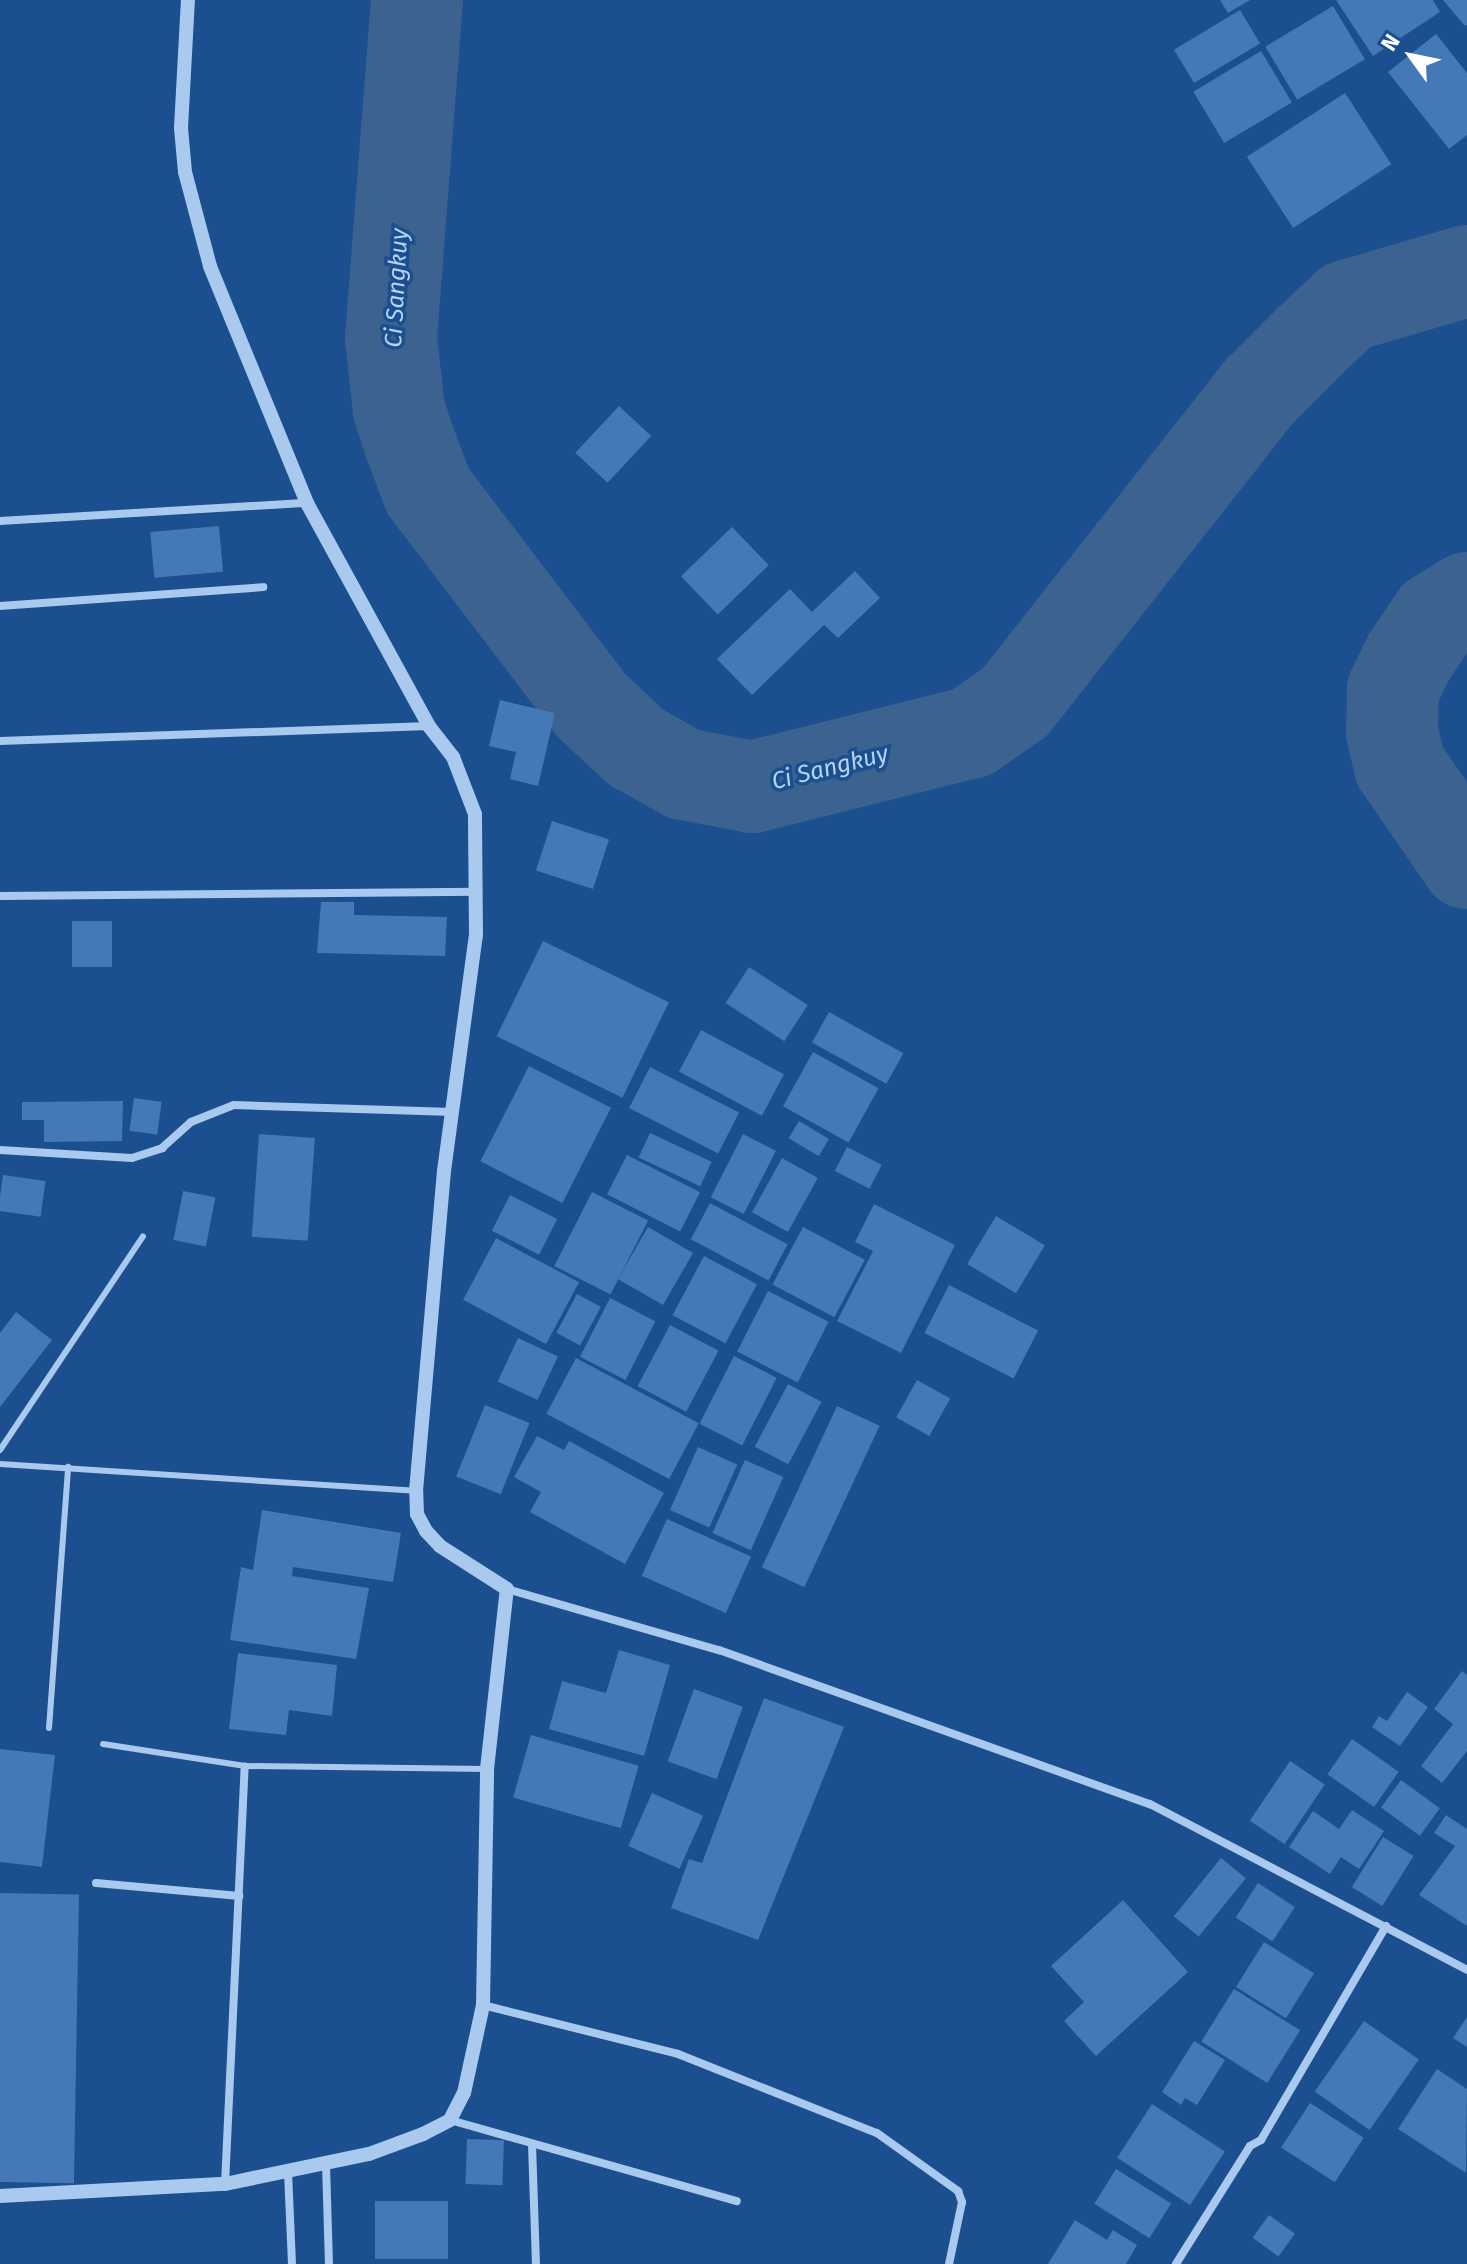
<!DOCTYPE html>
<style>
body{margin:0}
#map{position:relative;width:1467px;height:2264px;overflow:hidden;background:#1b4f8f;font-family:"Fira Sans",sans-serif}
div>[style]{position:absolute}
.river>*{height:92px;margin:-46px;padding:0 46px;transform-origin:46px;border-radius:46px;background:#3c6290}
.building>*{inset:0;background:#4478b7;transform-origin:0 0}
.service>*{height:6px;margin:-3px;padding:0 3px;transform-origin:3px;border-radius:3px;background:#a9c9ee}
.minor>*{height:8px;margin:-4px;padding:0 4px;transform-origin:4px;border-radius:4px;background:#a9c9ee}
.tertiary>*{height:14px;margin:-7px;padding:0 7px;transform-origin:7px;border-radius:7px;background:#a9c9ee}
span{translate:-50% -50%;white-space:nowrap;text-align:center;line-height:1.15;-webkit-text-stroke:7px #1b4f8f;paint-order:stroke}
.water-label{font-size:24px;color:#b5d3f5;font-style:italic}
.north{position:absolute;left:1371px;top:16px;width:80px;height:80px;-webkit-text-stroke:6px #1b4f8f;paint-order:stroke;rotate:303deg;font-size:22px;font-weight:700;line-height:32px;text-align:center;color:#fff}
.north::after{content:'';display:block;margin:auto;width:28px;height:36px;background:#fff;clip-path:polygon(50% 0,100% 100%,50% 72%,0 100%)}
</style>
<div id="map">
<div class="river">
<div style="left:417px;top:0;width:339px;rotate:94.4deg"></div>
<div style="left:391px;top:338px;width:72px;rotate:83.7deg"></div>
<div style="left:399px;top:410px;width:35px;rotate:72deg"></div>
<div style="left:410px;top:443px;width:51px;rotate:69.4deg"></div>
<div style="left:428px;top:491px;width:269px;rotate:52.7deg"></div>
<div style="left:591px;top:705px;width:62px;rotate:43deg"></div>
<div style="left:636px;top:747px;width:55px;rotate:29.4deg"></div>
<div style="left:684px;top:774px;width:69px;rotate:10.8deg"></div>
<div style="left:752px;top:787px;width:227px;rotate:-14deg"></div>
<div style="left:972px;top:732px;width:52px;rotate:-34.9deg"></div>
<div style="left:1015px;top:702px;width:395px;rotate:-51.8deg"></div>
<div style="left:1259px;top:392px;width:71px;rotate:-45deg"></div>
<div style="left:1309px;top:342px;width:52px;rotate:-43.5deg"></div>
<div style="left:1347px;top:306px;width:125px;rotate:-16.3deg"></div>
<div style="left:1467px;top:598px;width:36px;rotate:148deg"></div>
<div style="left:1436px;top:617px;width:48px;rotate:124deg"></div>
<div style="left:1409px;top:657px;width:37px;rotate:116deg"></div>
<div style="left:1393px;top:690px;width:42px;rotate:91.4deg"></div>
<div style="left:1392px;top:732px;width:35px;rotate:77deg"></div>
<div style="left:1400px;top:766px;width:118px;rotate:55.4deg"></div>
</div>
<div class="building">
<div style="clip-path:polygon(1220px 0,1250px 0,1228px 13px)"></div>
<div style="clip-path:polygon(1336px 0,1433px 0,1440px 12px,1373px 56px)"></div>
<div style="clip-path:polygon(1443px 0,1467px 0,1467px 25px,1465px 26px)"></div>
<div style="left:1333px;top:6px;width:62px;height:79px;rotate:59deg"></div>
<div style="left:1240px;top:10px;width:39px;height:77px;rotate:59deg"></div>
<div style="clip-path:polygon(1436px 34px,1467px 73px,1467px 135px,1449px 149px,1388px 72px)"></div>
<div style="left:1261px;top:51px;width:60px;height:79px;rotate:59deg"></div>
<div style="left:1345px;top:93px;width:85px;height:117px;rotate:57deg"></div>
<div style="left:619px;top:406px;width:44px;height:64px;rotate:43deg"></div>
<div style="left:219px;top:526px;width:46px;height:69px;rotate:85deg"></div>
<div style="left:732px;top:527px;width:53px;height:71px;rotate:46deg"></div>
<div style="clip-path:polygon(855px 571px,880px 598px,838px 638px,824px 625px,752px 695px,717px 659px,790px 589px,812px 612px)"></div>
<div style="clip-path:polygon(500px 700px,555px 713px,538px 786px,510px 779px,516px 752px,489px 746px)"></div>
<div style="left:552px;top:821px;width:60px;height:52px;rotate:18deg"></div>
<div style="clip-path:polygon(321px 902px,354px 902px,354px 915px,447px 917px,445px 956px,317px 953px)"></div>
<div style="left:72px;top:921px;width:40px;height:46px"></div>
<div style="left:543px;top:941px;width:140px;height:106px;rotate:26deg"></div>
<div style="left:749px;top:967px;width:70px;height:43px;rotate:33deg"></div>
<div style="left:829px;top:1012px;width:85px;height:35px;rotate:29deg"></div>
<div style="left:701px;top:1030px;width:94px;height:47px;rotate:28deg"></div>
<div style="left:813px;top:1052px;width:75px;height:62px;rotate:29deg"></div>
<div style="left:529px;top:1066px;width:92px;height:107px;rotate:27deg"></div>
<div style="left:650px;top:1067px;width:100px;height:46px;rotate:27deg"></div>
<div style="left:134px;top:1098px;width:28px;height:33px;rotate:8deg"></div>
<div style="clip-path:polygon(123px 1101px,122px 1141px,44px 1142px,44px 1120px,22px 1120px,22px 1102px)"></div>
<div style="left:799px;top:1121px;width:35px;height:20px;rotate:31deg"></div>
<div style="left:650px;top:1133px;width:68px;height:27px;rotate:25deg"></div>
<div style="left:259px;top:1134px;width:56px;height:103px;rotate:4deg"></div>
<div style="left:743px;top:1134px;width:37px;height:71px;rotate:27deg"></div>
<div style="left:847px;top:1147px;width:39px;height:27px;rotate:27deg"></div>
<div style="left:627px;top:1155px;width:82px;height:44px;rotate:27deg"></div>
<div style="left:782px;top:1158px;width:41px;height:62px;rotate:29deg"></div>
<div style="left:3px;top:1175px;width:43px;height:36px;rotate:8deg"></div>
<div style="left:183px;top:1191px;width:33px;height:50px;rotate:11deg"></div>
<div style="left:592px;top:1192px;width:63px;height:83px;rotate:27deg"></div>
<div style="left:510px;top:1195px;width:53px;height:40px;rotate:27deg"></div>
<div style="left:710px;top:1203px;width:88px;height:41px;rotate:28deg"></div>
<div style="clip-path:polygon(874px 1204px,955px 1245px,901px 1353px,837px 1321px,873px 1251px,855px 1242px)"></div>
<div style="left:996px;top:1216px;width:57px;height:56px;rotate:31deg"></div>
<div style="left:648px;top:1227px;width:52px;height:60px;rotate:30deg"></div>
<div style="left:803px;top:1227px;width:70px;height:65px;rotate:28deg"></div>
<div style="left:496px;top:1238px;width:94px;height:70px;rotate:28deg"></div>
<div style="left:704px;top:1256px;width:60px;height:67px;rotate:28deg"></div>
<div style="left:949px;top:1285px;width:100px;height:54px;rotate:27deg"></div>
<div style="left:768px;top:1291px;width:68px;height:68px;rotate:27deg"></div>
<div style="left:577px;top:1294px;width:27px;height:44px;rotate:28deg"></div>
<div style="left:610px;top:1298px;width:51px;height:66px;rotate:27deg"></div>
<div style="clip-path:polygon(16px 1312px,52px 1340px,0 1407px,0 1333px)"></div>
<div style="left:670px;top:1325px;width:55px;height:69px;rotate:28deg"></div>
<div style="left:518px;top:1338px;width:44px;height:48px;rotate:25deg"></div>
<div style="left:734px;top:1356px;width:48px;height:76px;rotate:27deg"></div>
<div style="left:576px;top:1358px;width:139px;height:63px;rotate:28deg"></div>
<div style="left:917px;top:1380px;width:38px;height:43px;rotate:29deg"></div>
<div style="left:788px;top:1384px;width:38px;height:71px;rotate:28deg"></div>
<div style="left:485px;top:1405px;width:48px;height:77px;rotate:22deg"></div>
<div style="left:837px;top:1406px;width:47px;height:178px;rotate:25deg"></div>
<div style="clip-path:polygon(537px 1436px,564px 1450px,569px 1441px,664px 1493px,625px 1564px,530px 1512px,541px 1492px,514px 1477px)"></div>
<div style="left:698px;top:1447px;width:43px;height:69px;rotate:24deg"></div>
<div style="left:745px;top:1460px;width:42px;height:80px;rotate:24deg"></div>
<div style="clip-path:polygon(262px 1510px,401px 1533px,393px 1582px,293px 1567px,292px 1576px,369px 1588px,356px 1659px,230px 1640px,241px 1567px,253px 1570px)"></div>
<div style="left:667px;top:1519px;width:92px;height:62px;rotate:24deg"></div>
<div style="clip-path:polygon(619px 1650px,670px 1665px,644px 1756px,549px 1729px,562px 1681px,606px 1693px)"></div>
<div style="clip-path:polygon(238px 1653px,337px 1665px,332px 1716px,289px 1710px,286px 1735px,229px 1729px)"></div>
<div style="clip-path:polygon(1462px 1671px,1467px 1675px,1467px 1751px,1442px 1783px,1421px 1766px,1453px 1724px,1434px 1709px)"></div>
<div style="left:694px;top:1689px;width:52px;height:77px;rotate:20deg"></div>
<div style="clip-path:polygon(1407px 1692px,1428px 1707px,1400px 1746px,1372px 1727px,1379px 1716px,1387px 1721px)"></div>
<div style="clip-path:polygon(764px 1698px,844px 1727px,758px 1940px,671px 1908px,689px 1859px,702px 1863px)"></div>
<div style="left:531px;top:1735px;width:112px;height:65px;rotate:16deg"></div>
<div style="left:1352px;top:1739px;width:57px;height:43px;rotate:35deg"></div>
<div style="clip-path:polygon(0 1749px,55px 1755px,42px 1867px,0 1862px)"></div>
<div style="left:1290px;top:1761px;width:42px;height:72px;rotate:34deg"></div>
<div style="left:1401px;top:1780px;width:48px;height:34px;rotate:36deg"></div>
<div style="left:652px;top:1793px;width:56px;height:58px;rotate:24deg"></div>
<div style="clip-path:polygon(1352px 1810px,1384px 1831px,1359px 1869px,1341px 1857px,1330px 1874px,1289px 1847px,1313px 1811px,1339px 1829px)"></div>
<div style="clip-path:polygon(1446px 1815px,1467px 1829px,1467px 1926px,1419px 1895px,1455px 1846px,1434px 1833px)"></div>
<div style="left:1383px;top:1837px;width:36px;height:59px;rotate:32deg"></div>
<div style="left:1221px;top:1858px;width:32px;height:75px;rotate:39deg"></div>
<div style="left:1258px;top:1883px;width:44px;height:41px;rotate:33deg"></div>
<div style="left:0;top:1893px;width:79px;height:289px;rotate:1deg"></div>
<div style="clip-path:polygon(1123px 1900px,1188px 1972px,1096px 2056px,1064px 2021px,1084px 2002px,1051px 1966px)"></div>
<div style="left:1264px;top:1942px;width:59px;height:53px;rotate:32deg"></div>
<div style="left:1234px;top:1989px;width:78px;height:62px;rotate:32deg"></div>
<div style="clip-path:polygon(1467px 2017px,1467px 2047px,1453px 2038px)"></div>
<div style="left:1364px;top:2021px;width:67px;height:86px;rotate:35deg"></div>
<div style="clip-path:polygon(1194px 2041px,1225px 2060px,1197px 2105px,1185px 2098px,1181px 2105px,1162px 2092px)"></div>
<div style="clip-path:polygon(1437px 2069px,1467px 2089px,1466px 2173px,1398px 2129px)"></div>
<div style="left:1310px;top:2103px;width:64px;height:53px;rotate:33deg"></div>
<div style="left:1152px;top:2104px;width:87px;height:64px;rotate:33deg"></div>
<div style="left:467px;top:2139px;width:37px;height:45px;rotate:2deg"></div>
<div style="left:1116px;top:2169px;width:65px;height:41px;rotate:32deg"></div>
<div style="left:375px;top:2201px;width:73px;height:58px"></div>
<div style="left:1269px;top:2215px;width:32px;height:28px;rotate:36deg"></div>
<div style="clip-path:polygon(1075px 2220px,1107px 2240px,1113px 2230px,1137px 2245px,1126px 2264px,1048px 2264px)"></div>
</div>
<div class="service">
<div style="left:0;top:1450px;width:257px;rotate:-56.2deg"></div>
<div style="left:0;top:1464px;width:416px;rotate:3.7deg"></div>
<div style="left:49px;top:1728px;width:262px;rotate:-85.8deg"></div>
<div style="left:103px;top:1744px;width:144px;rotate:8.8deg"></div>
<div style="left:245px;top:1766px;width:241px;rotate:0.7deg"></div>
</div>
<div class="minor">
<div style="left:0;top:521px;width:308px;rotate:-3.4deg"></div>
<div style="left:0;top:606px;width:264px;rotate:-4.1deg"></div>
<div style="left:0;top:741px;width:429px;rotate:-2deg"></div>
<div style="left:0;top:896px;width:477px;rotate:-0.5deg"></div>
<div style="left:0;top:1150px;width:132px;rotate:3.5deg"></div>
<div style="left:132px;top:1158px;width:32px;rotate:-18deg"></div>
<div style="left:162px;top:1148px;width:39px;rotate:-42deg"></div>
<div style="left:191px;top:1122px;width:46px;rotate:-21.6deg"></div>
<div style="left:234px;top:1105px;width:219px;rotate:1.8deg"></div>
<div style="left:507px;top:1589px;width:221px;rotate:16.1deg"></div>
<div style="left:719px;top:1650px;width:458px;rotate:19.7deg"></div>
<div style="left:1150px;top:1804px;width:358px;rotate:27.6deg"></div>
<div style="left:96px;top:1883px;width:144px;rotate:5.2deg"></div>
<div style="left:483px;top:2005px;width:201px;rotate:14.1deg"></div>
<div style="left:678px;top:2054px;width:214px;rotate:21.7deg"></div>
<div style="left:877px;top:2133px;width:100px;rotate:35.6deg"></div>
<div style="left:958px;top:2191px;width:12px;rotate:70deg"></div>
<div style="left:962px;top:2202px;width:63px;rotate:101.8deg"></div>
<div style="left:450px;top:2120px;width:298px;rotate:15.8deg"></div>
<div style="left:532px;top:2144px;width:120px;rotate:88.1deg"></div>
<div style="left:326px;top:2164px;width:100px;rotate:88.3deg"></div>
<div style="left:288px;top:2172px;width:92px;rotate:87.5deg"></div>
<div style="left:225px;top:2184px;width:418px;rotate:-87.3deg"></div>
<div style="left:1176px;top:2264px;width:139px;rotate:-57.9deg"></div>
<div style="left:1250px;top:2146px;width:13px;rotate:-29deg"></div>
<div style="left:1261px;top:2140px;width:248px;rotate:-59.7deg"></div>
</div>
<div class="tertiary">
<div style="left:0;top:2196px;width:225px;rotate:-3.1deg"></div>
<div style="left:225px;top:2184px;width:147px;rotate:-11.8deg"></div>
<div style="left:369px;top:2154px;width:58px;rotate:-20.3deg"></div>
<div style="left:423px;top:2134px;width:30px;rotate:-27deg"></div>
<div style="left:450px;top:2120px;width:30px;rotate:-63deg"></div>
<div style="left:464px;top:2093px;width:90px;rotate:-77.8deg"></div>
<div style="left:483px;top:2005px;width:236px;rotate:-89deg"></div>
<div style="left:487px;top:1769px;width:181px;rotate:-83.7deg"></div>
<div style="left:507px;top:1589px;width:80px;rotate:-147.3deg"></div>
<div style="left:440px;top:1546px;width:21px;rotate:-133deg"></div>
<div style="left:426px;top:1531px;width:19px;rotate:-118deg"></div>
<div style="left:417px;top:1514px;width:23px;rotate:-92deg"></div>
<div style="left:416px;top:1491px;width:321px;rotate:-85deg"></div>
<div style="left:444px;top:1171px;width:238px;rotate:-82.3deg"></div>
<div style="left:476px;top:935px;width:121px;rotate:-90.5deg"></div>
<div style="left:475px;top:814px;width:61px;rotate:-111.1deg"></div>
<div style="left:453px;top:757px;width:39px;rotate:-128deg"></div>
<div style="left:429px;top:726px;width:254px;rotate:-118.7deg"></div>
<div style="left:307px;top:503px;width:256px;rotate:-112.3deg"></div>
<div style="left:210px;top:266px;width:97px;rotate:-104.9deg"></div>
<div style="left:185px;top:172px;width:44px;rotate:-95.2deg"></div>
<div style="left:181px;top:128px;width:128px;rotate:-86.9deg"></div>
</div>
<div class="water-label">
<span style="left:397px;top:288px;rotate:-87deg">Ci Sangkuy</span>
<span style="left:830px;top:768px;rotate:-14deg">Ci Sangkuy</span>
</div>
<div class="north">N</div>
</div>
